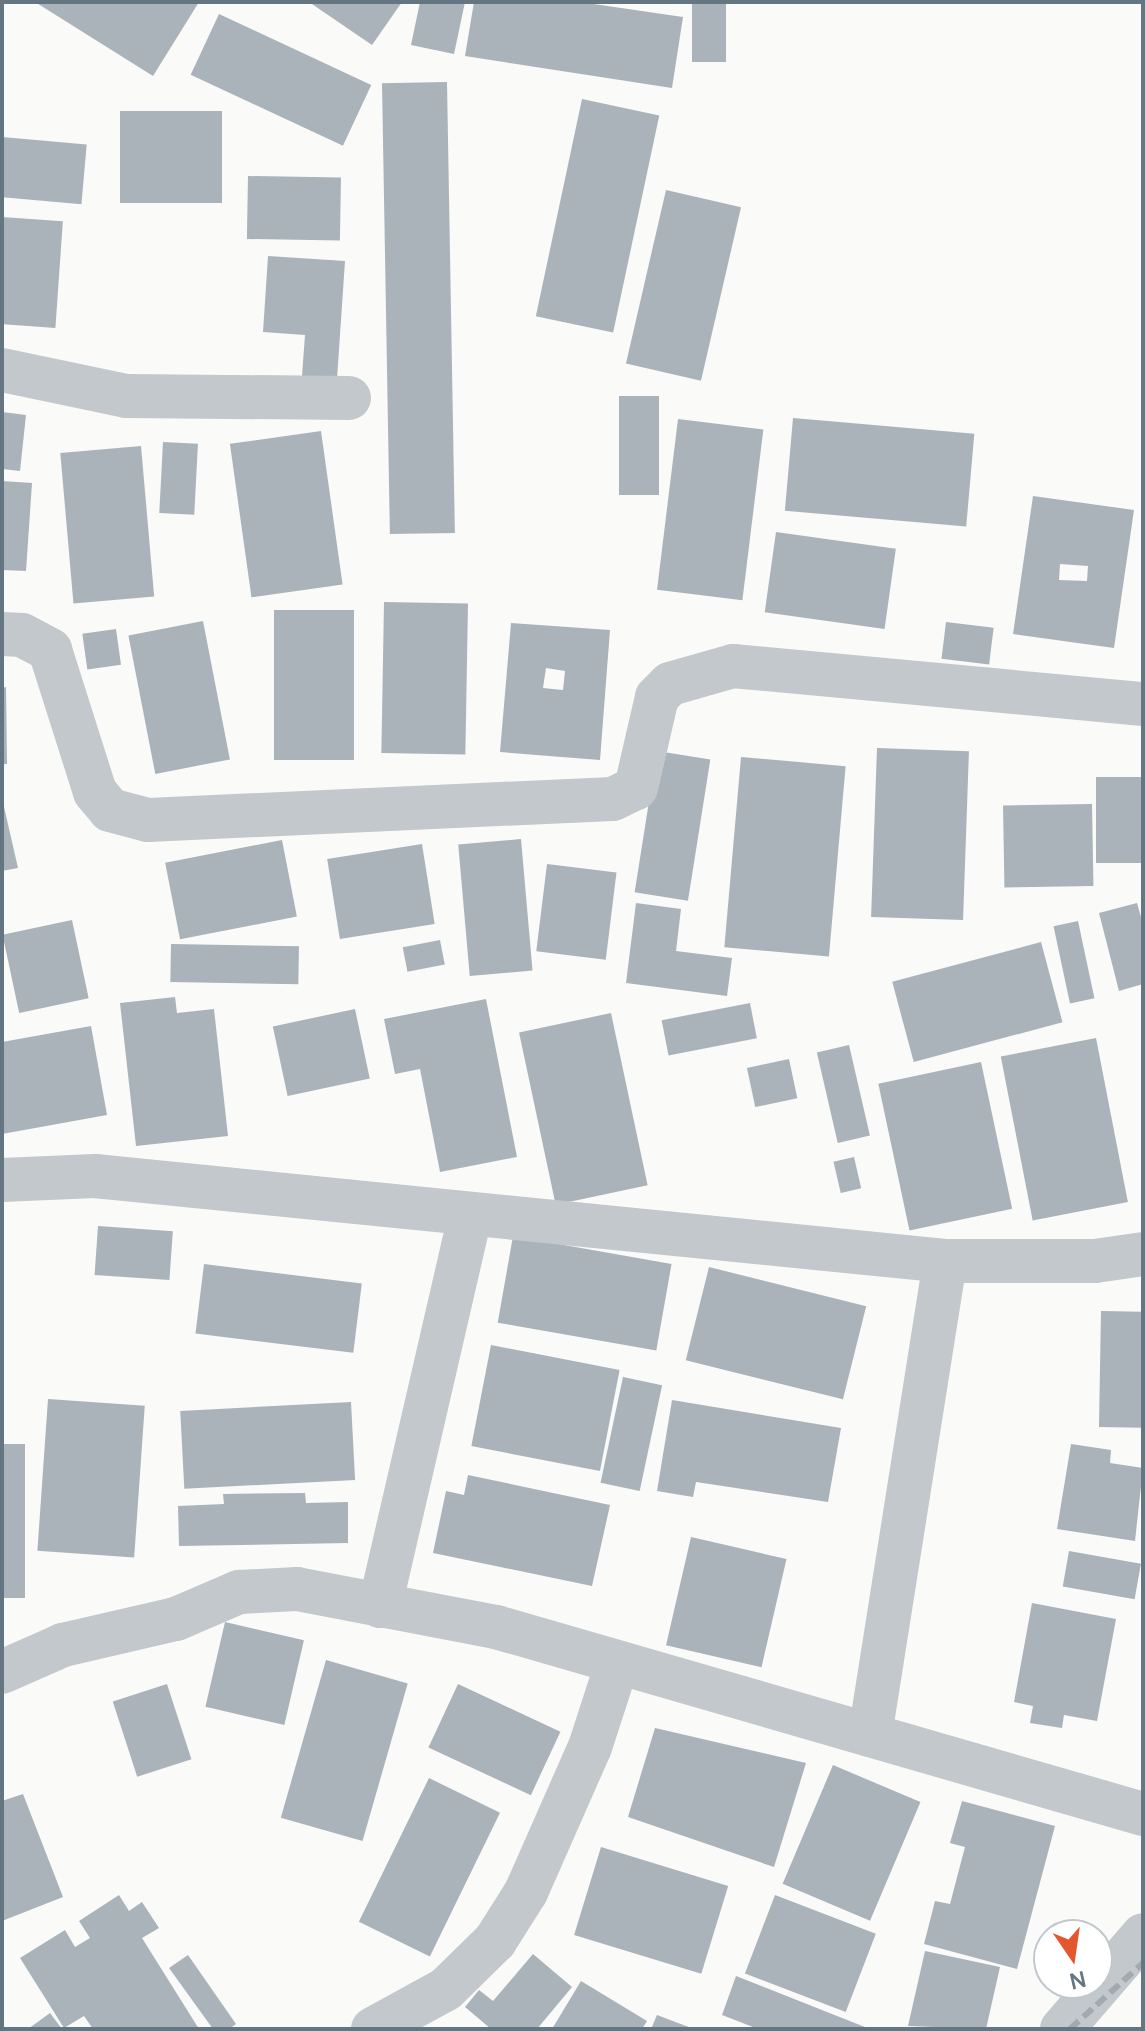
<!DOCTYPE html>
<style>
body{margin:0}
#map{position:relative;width:1145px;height:2031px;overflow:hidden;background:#fafaf8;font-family:Manrope,sans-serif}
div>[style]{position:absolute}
.building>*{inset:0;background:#aab3b9;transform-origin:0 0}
.street>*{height:44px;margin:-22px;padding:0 22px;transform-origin:22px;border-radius:22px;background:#c3c8cc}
.rail>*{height:6px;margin-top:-3px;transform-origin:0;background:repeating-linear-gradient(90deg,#a2aab0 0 12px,transparent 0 18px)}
span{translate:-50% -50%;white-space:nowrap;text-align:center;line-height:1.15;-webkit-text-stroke:8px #fff;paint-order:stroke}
.frame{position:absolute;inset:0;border:4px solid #657683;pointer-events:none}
.north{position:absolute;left:1033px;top:1919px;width:80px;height:80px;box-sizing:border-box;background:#fff;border:2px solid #c1c8cd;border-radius:50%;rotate:167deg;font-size:22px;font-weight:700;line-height:32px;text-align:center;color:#657683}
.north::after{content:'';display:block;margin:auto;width:28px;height:36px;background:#e4572e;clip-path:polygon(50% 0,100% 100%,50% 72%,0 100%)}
</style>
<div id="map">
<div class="building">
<div style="clip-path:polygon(35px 2px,199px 2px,153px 76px)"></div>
<div style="clip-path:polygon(309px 2px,402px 2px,372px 45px)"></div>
<div style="clip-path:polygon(420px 2px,465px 2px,454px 54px,411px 45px)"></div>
<div style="clip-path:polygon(474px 2px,580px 2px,683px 17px,672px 88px,465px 56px)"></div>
<div style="left:692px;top:2px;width:34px;height:60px"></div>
<div style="left:219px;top:14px;width:168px;height:67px;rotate:25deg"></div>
<div style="left:447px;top:82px;width:451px;height:65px;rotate:89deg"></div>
<div style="left:582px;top:99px;width:79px;height:222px;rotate:12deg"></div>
<div style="left:120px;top:111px;width:102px;height:92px"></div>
<div style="left:2px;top:137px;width:85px;height:60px;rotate:5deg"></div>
<div style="left:248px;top:176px;width:93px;height:63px;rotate:1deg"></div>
<div style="left:666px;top:190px;width:77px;height:178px;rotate:13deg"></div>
<div style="left:2px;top:217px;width:61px;height:107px;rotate:4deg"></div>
<div style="clip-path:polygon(268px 256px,345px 261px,337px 379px,302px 376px,305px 335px,263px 332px)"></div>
<div style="left:619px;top:396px;width:40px;height:99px"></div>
<div style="clip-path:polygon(2px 412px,26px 415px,20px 471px,2px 469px)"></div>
<div style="left:793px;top:418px;width:182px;height:93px;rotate:5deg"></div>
<div style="left:678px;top:419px;width:86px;height:172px;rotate:7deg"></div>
<div style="left:321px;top:431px;width:155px;height:92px;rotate:82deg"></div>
<div style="left:163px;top:442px;width:35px;height:71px;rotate:3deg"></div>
<div style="left:141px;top:446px;width:151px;height:81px;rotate:85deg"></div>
<div style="clip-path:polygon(2px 481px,32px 483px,26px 571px,2px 570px)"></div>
<div style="clip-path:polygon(evenodd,1033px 496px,1134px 510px,1114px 648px,1013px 634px,1033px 496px,1060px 564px,1088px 566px,1087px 581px,1059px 580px,1060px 564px)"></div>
<div style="left:776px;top:532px;width:121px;height:81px;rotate:8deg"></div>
<div style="left:384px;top:602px;width:84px;height:151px;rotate:1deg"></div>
<div style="left:274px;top:610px;width:80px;height:150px"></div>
<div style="left:203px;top:621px;width:141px;height:76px;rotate:79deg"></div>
<div style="left:946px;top:622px;width:48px;height:37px;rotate:7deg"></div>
<div style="clip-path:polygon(evenodd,511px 623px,610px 630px,600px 760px,500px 752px,511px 623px,546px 668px,565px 671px,563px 690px,543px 688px,546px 668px)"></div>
<div style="left:116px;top:629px;width:36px;height:34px;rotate:82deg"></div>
<div style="clip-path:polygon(6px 687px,7px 764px,2px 764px,2px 688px)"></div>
<div style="left:877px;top:748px;width:92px;height:169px;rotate:2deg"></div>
<div style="left:657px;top:751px;width:54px;height:143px;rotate:9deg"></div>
<div style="left:741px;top:757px;width:105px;height:191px;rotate:5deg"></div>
<div style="left:1096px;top:777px;width:47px;height:86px"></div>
<div style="clip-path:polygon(2px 798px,18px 868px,2px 871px)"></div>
<div style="left:1092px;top:804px;width:82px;height:89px;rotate:89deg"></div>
<div style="left:521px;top:839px;width:132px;height:63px;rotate:85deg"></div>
<div style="left:282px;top:840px;width:78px;height:119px;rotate:79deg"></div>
<div style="left:422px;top:844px;width:81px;height:96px;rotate:81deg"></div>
<div style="left:547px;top:864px;width:70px;height:88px;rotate:7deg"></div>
<div style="clip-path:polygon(636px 903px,681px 909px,676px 951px,732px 958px,727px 996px,626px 983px)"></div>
<div style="clip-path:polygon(1137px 903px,1143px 924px,1143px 984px,1119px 991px,1099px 913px)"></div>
<div style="left:72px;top:920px;width:80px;height:71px;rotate:78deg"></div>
<div style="left:1078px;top:921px;width:79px;height:25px;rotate:78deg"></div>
<div style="left:440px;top:940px;width:25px;height:38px;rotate:79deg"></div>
<div style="left:1041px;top:942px;width:83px;height:154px;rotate:75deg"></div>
<div style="left:171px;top:944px;width:128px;height:38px;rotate:1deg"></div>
<div style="clip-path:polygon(175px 997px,177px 1013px,214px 1009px,228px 1136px,136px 1146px,120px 1003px)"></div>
<div style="clip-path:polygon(486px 999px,517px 1157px,440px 1172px,420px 1069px,395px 1074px,384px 1019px)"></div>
<div style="left:750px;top:1003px;width:36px;height:90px;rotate:79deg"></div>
<div style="left:355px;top:1009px;width:71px;height:84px;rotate:78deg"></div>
<div style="left:611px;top:1013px;width:176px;height:94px;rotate:78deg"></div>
<div style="clip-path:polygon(91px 1026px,107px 1115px,2px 1134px,2px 1042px)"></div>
<div style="left:1096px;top:1038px;width:167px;height:97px;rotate:79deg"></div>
<div style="left:849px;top:1045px;width:93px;height:33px;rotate:77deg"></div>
<div style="left:789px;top:1059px;width:40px;height:43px;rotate:78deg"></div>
<div style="left:981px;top:1062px;width:150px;height:105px;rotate:78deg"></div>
<div style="left:854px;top:1157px;width:32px;height:21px;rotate:77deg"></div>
<div style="left:98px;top:1226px;width:75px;height:49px;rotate:4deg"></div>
<div style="left:513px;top:1236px;width:161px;height:88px;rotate:10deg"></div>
<div style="left:204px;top:1264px;width:159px;height:70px;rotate:7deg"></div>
<div style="left:709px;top:1267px;width:162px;height:96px;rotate:14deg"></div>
<div style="left:1101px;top:1311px;width:42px;height:116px;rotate:1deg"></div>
<div style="left:491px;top:1345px;width:131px;height:103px;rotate:11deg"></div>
<div style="left:623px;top:1377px;width:40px;height:108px;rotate:12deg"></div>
<div style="left:48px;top:1399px;width:97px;height:152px;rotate:4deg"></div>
<div style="clip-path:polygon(672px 1400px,841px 1428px,828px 1502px,696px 1482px,693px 1497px,657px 1491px)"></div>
<div style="left:351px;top:1402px;width:78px;height:171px;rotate:87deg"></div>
<div style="left:2px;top:1444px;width:23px;height:154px"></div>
<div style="clip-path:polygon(1071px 1444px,1111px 1450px,1110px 1463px,1143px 1468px,1135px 1541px,1057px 1529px)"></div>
<div style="clip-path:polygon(468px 1475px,610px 1505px,592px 1586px,433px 1553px,446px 1491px,464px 1495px)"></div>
<div style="clip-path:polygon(305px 1493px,306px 1503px,348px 1502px,348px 1543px,179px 1546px,178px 1506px,224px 1504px,223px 1494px)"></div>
<div style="left:691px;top:1537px;width:98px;height:111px;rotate:13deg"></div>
<div style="left:1069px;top:1551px;width:73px;height:36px;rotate:10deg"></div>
<div style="clip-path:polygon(1032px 1603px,1116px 1619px,1097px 1721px,1064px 1715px,1062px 1728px,1030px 1723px,1033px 1706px,1014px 1702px)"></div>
<div style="left:225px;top:1622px;width:81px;height:87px;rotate:13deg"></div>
<div style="left:326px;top:1660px;width:85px;height:164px;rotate:16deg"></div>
<div style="left:167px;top:1684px;width:79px;height:57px;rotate:72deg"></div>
<div style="left:458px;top:1684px;width:113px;height:70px;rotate:25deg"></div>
<div style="clip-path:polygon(655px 1728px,806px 1763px,774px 1867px,628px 1817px)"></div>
<div style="left:833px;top:1765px;width:95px;height:129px;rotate:23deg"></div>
<div style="left:429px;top:1778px;width:79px;height:160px;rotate:26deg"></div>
<div style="clip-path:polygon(23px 1794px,63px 1897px,2px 1921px,2px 1801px)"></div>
<div style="clip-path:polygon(962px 1801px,1055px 1826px,1017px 1969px,924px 1944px,935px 1901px,950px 1904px,965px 1847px,950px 1843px)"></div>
<div style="left:601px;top:1847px;width:133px;height:92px;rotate:17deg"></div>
<div style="clip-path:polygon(119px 1895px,129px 1911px,142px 1902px,159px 1928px,142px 1938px,199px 2029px,93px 2029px,84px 2016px,64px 2028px,20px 1958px,65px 1930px,75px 1947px,90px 1938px,79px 1921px)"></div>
<div style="left:775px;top:1895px;width:108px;height:84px;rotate:21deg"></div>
<div style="clip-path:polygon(925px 1951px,1000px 1967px,986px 2029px,908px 2026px)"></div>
<div style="clip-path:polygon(533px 1954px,572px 1987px,537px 2029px,491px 2029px,465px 2007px,479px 1990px,493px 2001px)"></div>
<div style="clip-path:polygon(188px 1955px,236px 2024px,229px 2029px,213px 2029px,169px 1968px)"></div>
<div style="clip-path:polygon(736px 1976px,870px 2029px,758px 2029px,722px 2015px)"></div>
<div style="clip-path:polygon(581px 1981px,647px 2021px,642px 2029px,552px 2029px)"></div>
<div style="clip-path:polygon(50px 2013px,62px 2029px,28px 2029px)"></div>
<div style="clip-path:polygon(657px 2015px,694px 2029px,651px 2029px)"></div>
</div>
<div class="street">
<div style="left:2px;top:370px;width:127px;rotate:11.8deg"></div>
<div style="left:126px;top:396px;width:223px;rotate:0.5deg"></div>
<div style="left:2px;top:634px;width:20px;rotate:3deg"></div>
<div style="left:22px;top:635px;width:32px;rotate:28deg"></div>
<div style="left:50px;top:650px;width:149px;rotate:72.4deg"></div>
<div style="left:95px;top:792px;width:23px;rotate:50deg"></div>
<div style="left:110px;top:810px;width:39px;rotate:15deg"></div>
<div style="left:148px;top:820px;width:465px;rotate:-2.6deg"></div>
<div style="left:613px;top:799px;width:25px;rotate:-26deg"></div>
<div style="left:636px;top:788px;width:93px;rotate:-77deg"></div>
<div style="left:657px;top:697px;width:18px;rotate:-45deg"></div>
<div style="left:670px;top:684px;width:66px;rotate:-15.9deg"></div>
<div style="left:733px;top:666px;width:412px;rotate:5.3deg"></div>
<div style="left:2px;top:1180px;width:93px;rotate:-2.5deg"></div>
<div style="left:95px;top:1176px;width:854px;rotate:5.71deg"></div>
<div style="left:945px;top:1261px;width:150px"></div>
<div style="left:1095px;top:1261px;width:49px;rotate:-8.3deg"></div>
<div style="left:380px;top:1606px;width:400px;rotate:-77deg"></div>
<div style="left:2px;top:1672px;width:67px;rotate:-23.9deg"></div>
<div style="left:63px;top:1645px;width:116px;rotate:-13deg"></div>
<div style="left:176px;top:1619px;width:69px;rotate:-23.2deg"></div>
<div style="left:239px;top:1592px;width:58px;rotate:-3deg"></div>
<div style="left:297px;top:1589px;width:203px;rotate:10.8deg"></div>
<div style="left:496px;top:1627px;width:673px;rotate:16.12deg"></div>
<div style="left:870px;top:1735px;width:480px;rotate:-81deg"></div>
<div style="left:373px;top:2029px;width:83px;rotate:-28.7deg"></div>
<div style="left:446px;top:1989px;width:69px;rotate:-44.4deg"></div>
<div style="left:495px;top:1941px;width:58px;rotate:-57.7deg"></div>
<div style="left:526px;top:1892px;width:158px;rotate:-66.2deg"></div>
<div style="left:590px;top:1747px;width:87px;rotate:-72deg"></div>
<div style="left:1062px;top:2029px;width:124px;rotate:-49.2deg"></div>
</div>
<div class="rail">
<div style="left:1070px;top:2029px;width:98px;rotate:-42.1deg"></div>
</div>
<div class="frame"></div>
<div class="north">N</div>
</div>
